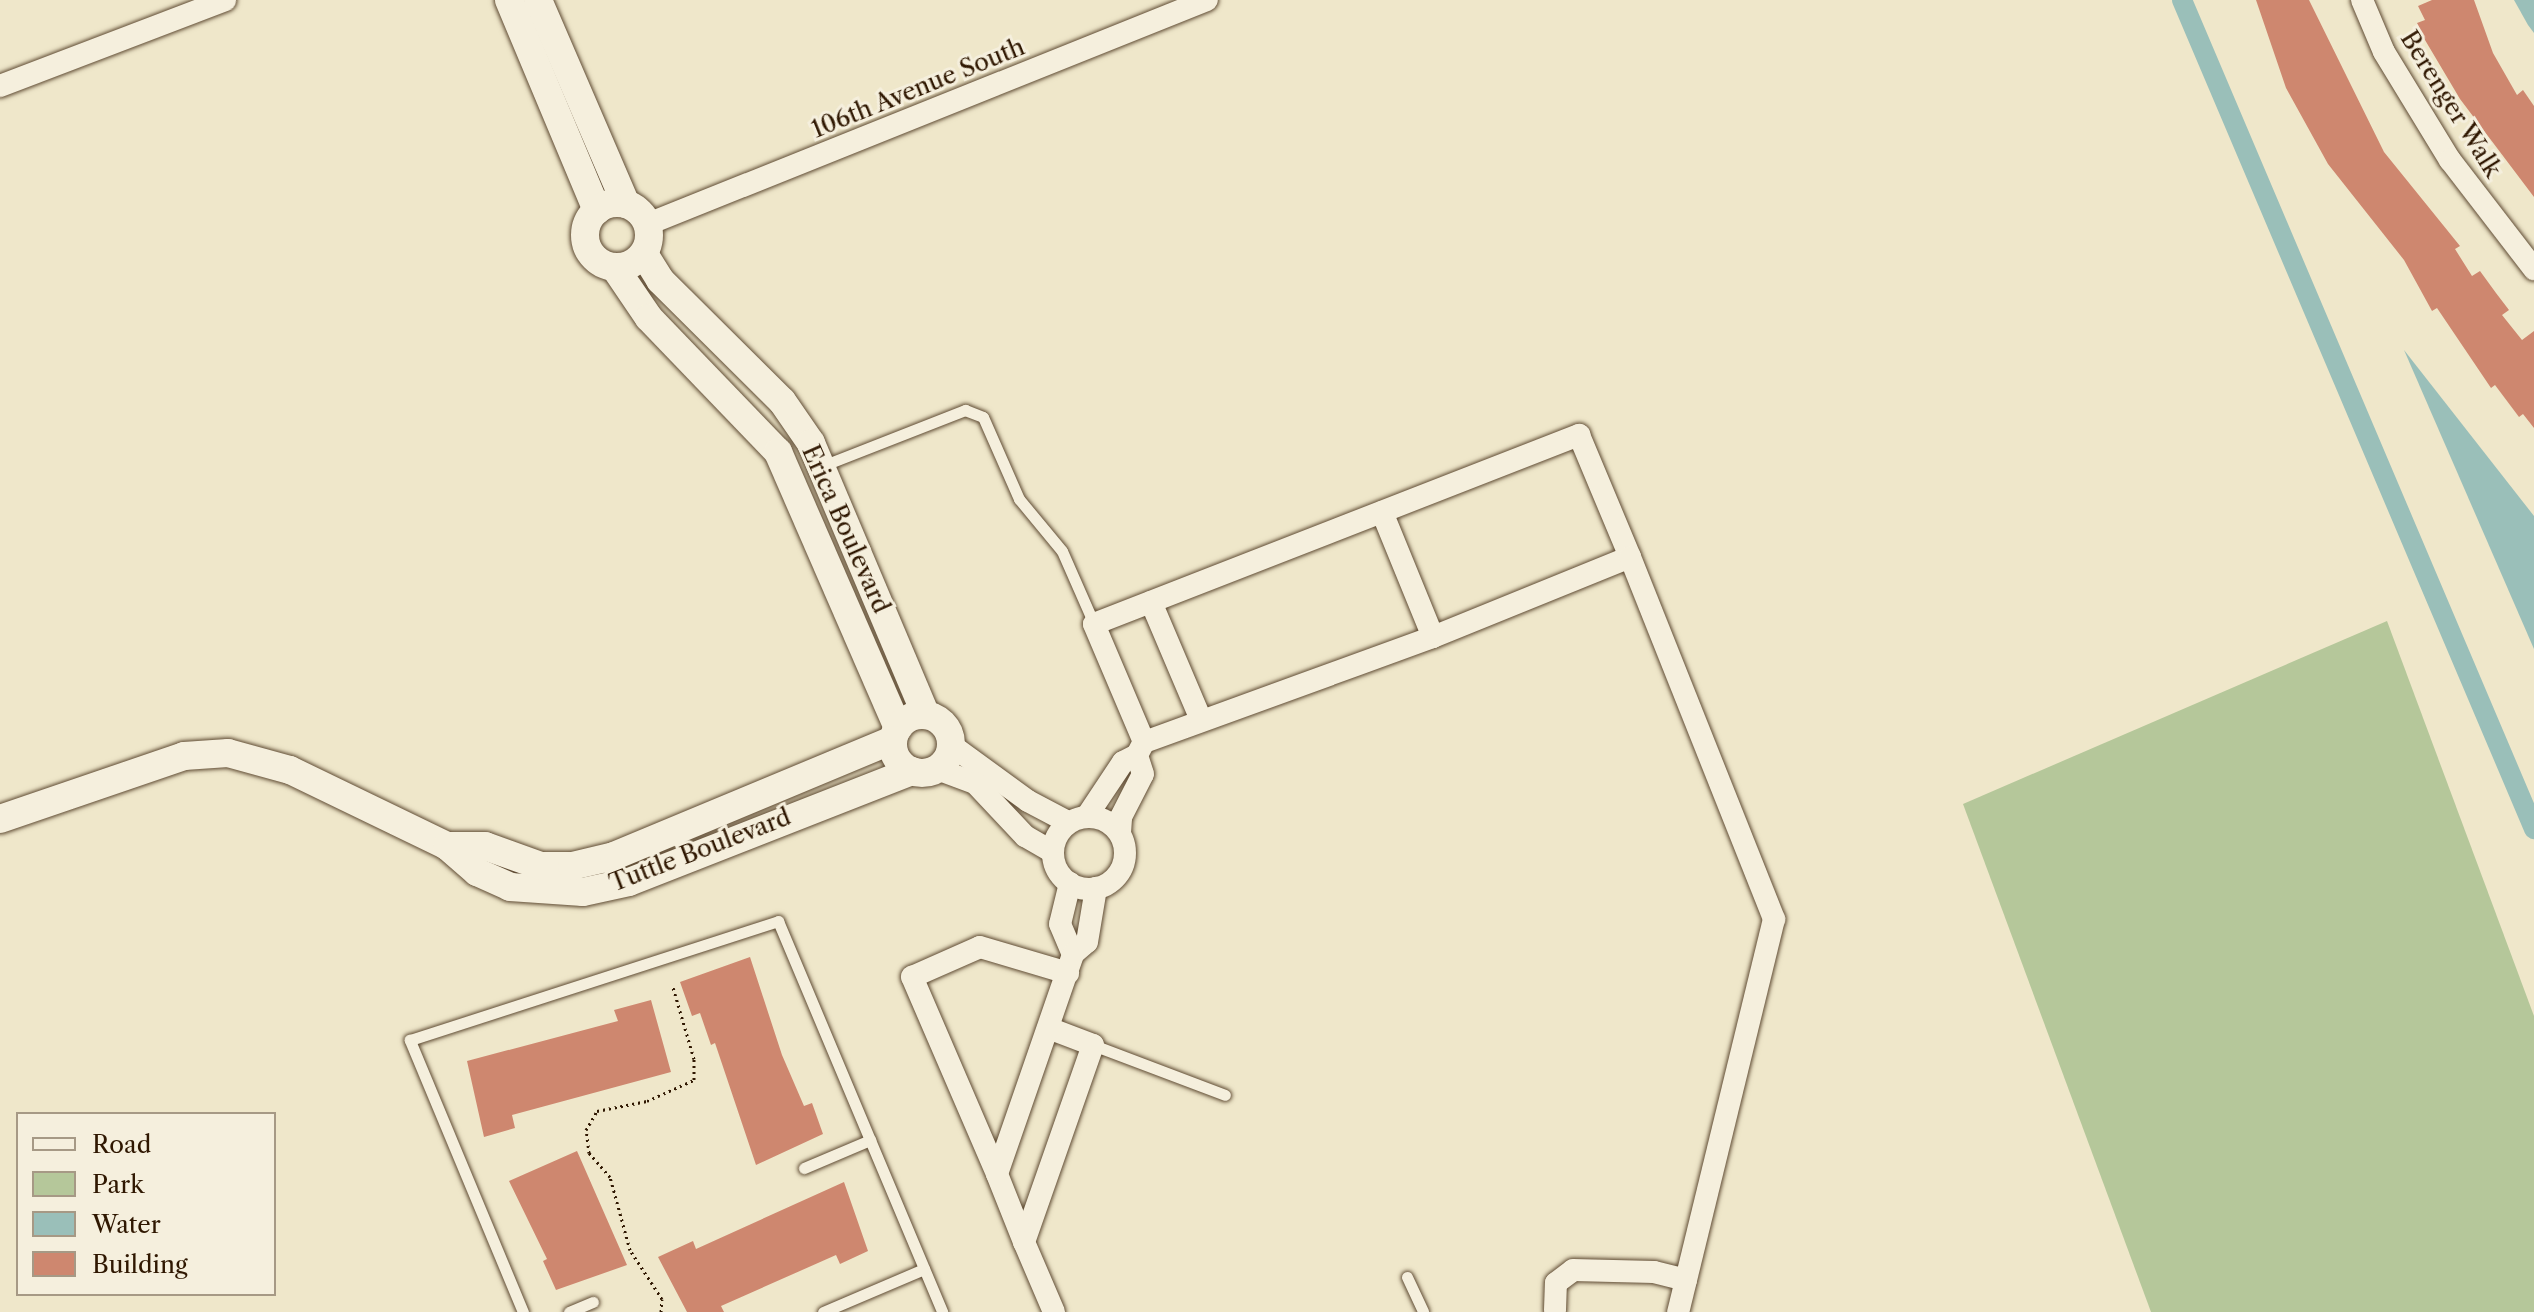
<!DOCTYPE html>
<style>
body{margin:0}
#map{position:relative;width:2534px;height:1312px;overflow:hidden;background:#efe7ca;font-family:"Libre Caslon Text",serif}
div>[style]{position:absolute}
.green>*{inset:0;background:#b5c79a}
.water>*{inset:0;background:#9abfb9}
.canal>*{height:20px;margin:-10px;padding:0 10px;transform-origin:10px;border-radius:10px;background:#9abfb9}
.building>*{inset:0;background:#ce876f}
.path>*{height:3px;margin-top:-1.5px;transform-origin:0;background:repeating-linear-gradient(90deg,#2f1701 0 2px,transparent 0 6px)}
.roads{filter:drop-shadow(0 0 2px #5f4b33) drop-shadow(0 0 2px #5f4b33)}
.service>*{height:11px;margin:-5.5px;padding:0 5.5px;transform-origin:5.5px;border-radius:5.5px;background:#f5efdd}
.minor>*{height:22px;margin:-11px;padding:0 11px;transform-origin:11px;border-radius:11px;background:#f5efdd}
.minor>.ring{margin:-11px;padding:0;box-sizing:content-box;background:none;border:22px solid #f5efdd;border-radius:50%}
.tertiary>*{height:28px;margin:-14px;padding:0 14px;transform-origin:14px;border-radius:14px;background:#f5efdd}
.tertiary>.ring{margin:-14px;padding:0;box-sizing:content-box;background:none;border:28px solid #f5efdd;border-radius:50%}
span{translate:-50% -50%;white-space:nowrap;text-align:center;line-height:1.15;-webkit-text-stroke:6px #f5efdd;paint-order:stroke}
.street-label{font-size:24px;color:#2f1701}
.legend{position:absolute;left:16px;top:1112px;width:260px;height:184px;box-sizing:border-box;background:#f5efdd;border:2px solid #a69985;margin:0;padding:10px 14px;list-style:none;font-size:24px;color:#2f1701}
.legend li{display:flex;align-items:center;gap:16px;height:40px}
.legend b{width:40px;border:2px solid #a69985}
</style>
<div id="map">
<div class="green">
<div style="clip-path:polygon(2387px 621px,2534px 1016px,2534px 1312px,2151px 1312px,1963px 804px)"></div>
</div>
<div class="water">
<div style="clip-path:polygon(2514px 0,2534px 0,2534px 33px,2528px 25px)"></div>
<div style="clip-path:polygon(2404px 350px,2534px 516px,2534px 649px)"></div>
</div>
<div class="canal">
<div style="left:2182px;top:0;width:901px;rotate:66.99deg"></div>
</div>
<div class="building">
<div style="clip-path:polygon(2256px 0,2309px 0,2384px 152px,2460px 246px,2455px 249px,2472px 276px,2480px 271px,2496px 293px,2509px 310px,2502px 315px,2522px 340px,2534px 331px,2534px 428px,2523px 414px,2519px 417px,2495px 385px,2491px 388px,2437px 308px,2432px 311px,2404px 260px,2328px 164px,2286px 88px)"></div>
<div style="clip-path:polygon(2432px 0,2474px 0,2493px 53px,2517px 95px,2523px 90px,2534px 106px,2534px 197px,2460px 99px,2425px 40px,2417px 23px,2425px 20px,2418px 6px)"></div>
<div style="clip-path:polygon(750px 957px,782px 1055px,804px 1106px,812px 1103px,823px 1134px,756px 1165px,715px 1043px,711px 1045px,700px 1013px,692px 1016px,680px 982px)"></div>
<div style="clip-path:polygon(651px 1000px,671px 1072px,512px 1115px,515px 1128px,484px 1137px,467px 1061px,618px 1021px,614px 1010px)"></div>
<div style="clip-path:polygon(577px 1151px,627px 1265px,556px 1290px,543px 1261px,547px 1259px,509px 1181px)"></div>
<div style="clip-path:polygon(844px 1182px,868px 1251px,840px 1264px,836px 1255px,721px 1306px,724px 1312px,687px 1312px,658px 1257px,693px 1241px,696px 1249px)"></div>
</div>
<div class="path">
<div style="left:661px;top:1312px;width:13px;rotate:-86deg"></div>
<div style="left:662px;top:1299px;width:59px;rotate:-123.1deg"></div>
<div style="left:630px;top:1250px;width:76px;rotate:-105.3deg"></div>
<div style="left:610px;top:1177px;width:32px;rotate:-131deg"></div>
<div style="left:589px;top:1153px;width:23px;rotate:-97deg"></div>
<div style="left:586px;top:1130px;width:22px;rotate:-60deg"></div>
<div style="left:597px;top:1111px;width:51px;rotate:-11.3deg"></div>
<div style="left:647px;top:1101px;width:51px;rotate:-24.1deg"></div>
<div style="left:694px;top:1080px;width:21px;rotate:-90deg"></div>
<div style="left:694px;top:1059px;width:75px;rotate:-106.3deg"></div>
</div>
<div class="roads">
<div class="service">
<div style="left:822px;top:466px;width:154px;rotate:-21.4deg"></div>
<div style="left:965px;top:410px;width:19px;rotate:21deg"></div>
<div style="left:983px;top:417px;width:90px;rotate:66.3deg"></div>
<div style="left:1019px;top:499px;width:67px;rotate:50.4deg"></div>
<div style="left:1062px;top:551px;width:80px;rotate:66.3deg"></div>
<div style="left:1093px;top:1045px;width:141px;rotate:20.7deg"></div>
<div style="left:804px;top:1168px;width:72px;rotate:-23deg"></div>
<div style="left:1407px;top:1277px;width:38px;rotate:65deg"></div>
<div style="left:523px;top:1312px;width:295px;rotate:-112.6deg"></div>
<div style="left:410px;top:1040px;width:387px;rotate:-17.9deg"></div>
<div style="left:778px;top:921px;width:424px;rotate:67.2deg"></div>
<div style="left:569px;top:1312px;width:26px;rotate:-23deg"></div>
<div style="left:823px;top:1312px;width:110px;rotate:-23.1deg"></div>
</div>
<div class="minor">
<div style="left:2362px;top:0;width:56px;rotate:67.1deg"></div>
<div style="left:2384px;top:52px;width:127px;rotate:58.6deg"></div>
<div style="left:2450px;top:160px;width:138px;rotate:52.4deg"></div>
<div style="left:0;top:86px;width:241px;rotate:-20.9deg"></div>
<div style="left:648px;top:224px;width:602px;rotate:-21.84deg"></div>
<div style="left:1382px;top:512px;width:135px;rotate:67.8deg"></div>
<div style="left:1630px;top:557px;width:213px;rotate:157.9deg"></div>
<div style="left:1433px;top:637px;width:307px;rotate:160deg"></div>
<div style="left:1144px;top:742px;width:128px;rotate:-113deg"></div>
<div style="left:1094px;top:624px;width:521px;rotate:-21.29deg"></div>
<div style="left:1579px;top:435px;width:132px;rotate:67.3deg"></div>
<div style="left:1630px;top:557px;width:390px;rotate:68.3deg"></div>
<div style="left:1774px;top:919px;width:405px;rotate:103.7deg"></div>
<div style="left:1151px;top:602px;width:128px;rotate:67deg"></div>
<div style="left:951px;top:745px;width:95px;rotate:36deg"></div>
<div style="left:1028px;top:801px;width:45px;rotate:27.7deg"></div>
<div style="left:937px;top:769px;width:40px;rotate:20.2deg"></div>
<div style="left:975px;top:783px;width:73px;rotate:46.7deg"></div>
<div style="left:1025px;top:836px;width:32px;rotate:30deg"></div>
<div style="left:1087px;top:816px;width:65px;rotate:-56.3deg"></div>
<div style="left:1123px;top:762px;width:16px;rotate:-27deg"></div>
<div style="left:1137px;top:755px;width:15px;rotate:-62deg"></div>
<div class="ring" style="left:1053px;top:817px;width:50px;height:50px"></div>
<div style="left:1120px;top:833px;width:16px;rotate:-86deg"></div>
<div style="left:1121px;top:817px;width:48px;rotate:-62.9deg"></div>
<div style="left:1143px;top:774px;width:20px;rotate:-108deg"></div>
<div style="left:1070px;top:883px;width:42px;rotate:103.7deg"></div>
<div style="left:1060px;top:924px;width:33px;rotate:67deg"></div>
<div style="left:1051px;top:1029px;width:45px;rotate:20.9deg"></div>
<div style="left:1093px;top:1045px;width:209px;rotate:109.3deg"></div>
<div style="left:1024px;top:1242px;width:73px;rotate:-111.7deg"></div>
<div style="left:997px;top:1174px;width:233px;rotate:-70.9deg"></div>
<div style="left:1073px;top:954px;width:18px;rotate:-41deg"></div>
<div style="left:1087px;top:942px;width:55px;rotate:-80.5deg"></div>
<div style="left:997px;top:1174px;width:215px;rotate:-113.3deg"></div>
<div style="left:912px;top:977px;width:74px;rotate:-23.8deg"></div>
<div style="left:980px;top:947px;width:92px;rotate:16.5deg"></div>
<div style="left:1024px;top:1242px;width:76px;rotate:66.8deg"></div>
<div style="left:1555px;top:1310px;width:27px;rotate:-88deg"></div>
<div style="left:1556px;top:1283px;width:21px;rotate:-37deg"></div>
<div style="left:1573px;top:1270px;width:81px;rotate:1.4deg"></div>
<div style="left:1654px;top:1272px;width:33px;rotate:14deg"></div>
</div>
<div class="tertiary">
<div style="left:509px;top:0;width:228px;rotate:67.3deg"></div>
<div style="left:538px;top:0;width:222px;rotate:66.7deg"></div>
<div class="ring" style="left:585px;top:203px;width:36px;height:36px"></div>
<div style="left:644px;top:254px;width:31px;rotate:58deg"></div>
<div style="left:660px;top:280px;width:172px;rotate:44.8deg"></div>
<div style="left:782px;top:401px;width:51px;rotate:55.4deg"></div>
<div style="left:811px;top:443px;width:295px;rotate:67.1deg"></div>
<div style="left:615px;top:268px;width:60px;rotate:55.8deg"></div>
<div style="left:649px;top:318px;width:186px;rotate:46.1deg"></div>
<div style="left:778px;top:452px;width:301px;rotate:66.5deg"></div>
<div class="ring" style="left:893px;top:715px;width:30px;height:30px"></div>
<div style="left:0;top:819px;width:194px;rotate:-18.9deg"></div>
<div style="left:184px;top:756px;width:44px;rotate:-3.9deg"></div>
<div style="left:228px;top:753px;width:64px;rotate:15.3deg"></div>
<div style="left:290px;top:770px;width:174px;rotate:25.8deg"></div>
<div style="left:447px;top:846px;width:40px;rotate:41deg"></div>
<div style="left:477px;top:872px;width:36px;rotate:24deg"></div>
<div style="left:510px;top:887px;width:73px;rotate:3.9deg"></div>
<div style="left:583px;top:892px;width:47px;rotate:-12.3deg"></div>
<div style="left:629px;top:882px;width:304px;rotate:-21.4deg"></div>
<div style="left:447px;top:846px;width:38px"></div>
<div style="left:485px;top:846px;width:59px;rotate:19.7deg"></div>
<div style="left:541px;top:866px;width:31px"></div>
<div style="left:572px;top:866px;width:43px;rotate:-13.4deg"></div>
<div style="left:614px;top:856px;width:302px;rotate:-22.6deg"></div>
</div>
</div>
<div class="street-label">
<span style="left:918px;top:88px;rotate:-22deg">106th Avenue South</span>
<span style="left:2451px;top:104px;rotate:58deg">Berenger Walk</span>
<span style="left:846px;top:529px;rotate:66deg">Erica Boulevard</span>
<span style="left:700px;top:850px;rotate:-21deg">Tuttle Boulevard</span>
</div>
<ul class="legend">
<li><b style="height:10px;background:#f5efdd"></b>Road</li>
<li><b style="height:22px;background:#b5c79a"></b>Park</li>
<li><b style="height:22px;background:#9abfb9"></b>Water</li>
<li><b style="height:22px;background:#ce876f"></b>Building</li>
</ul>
</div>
